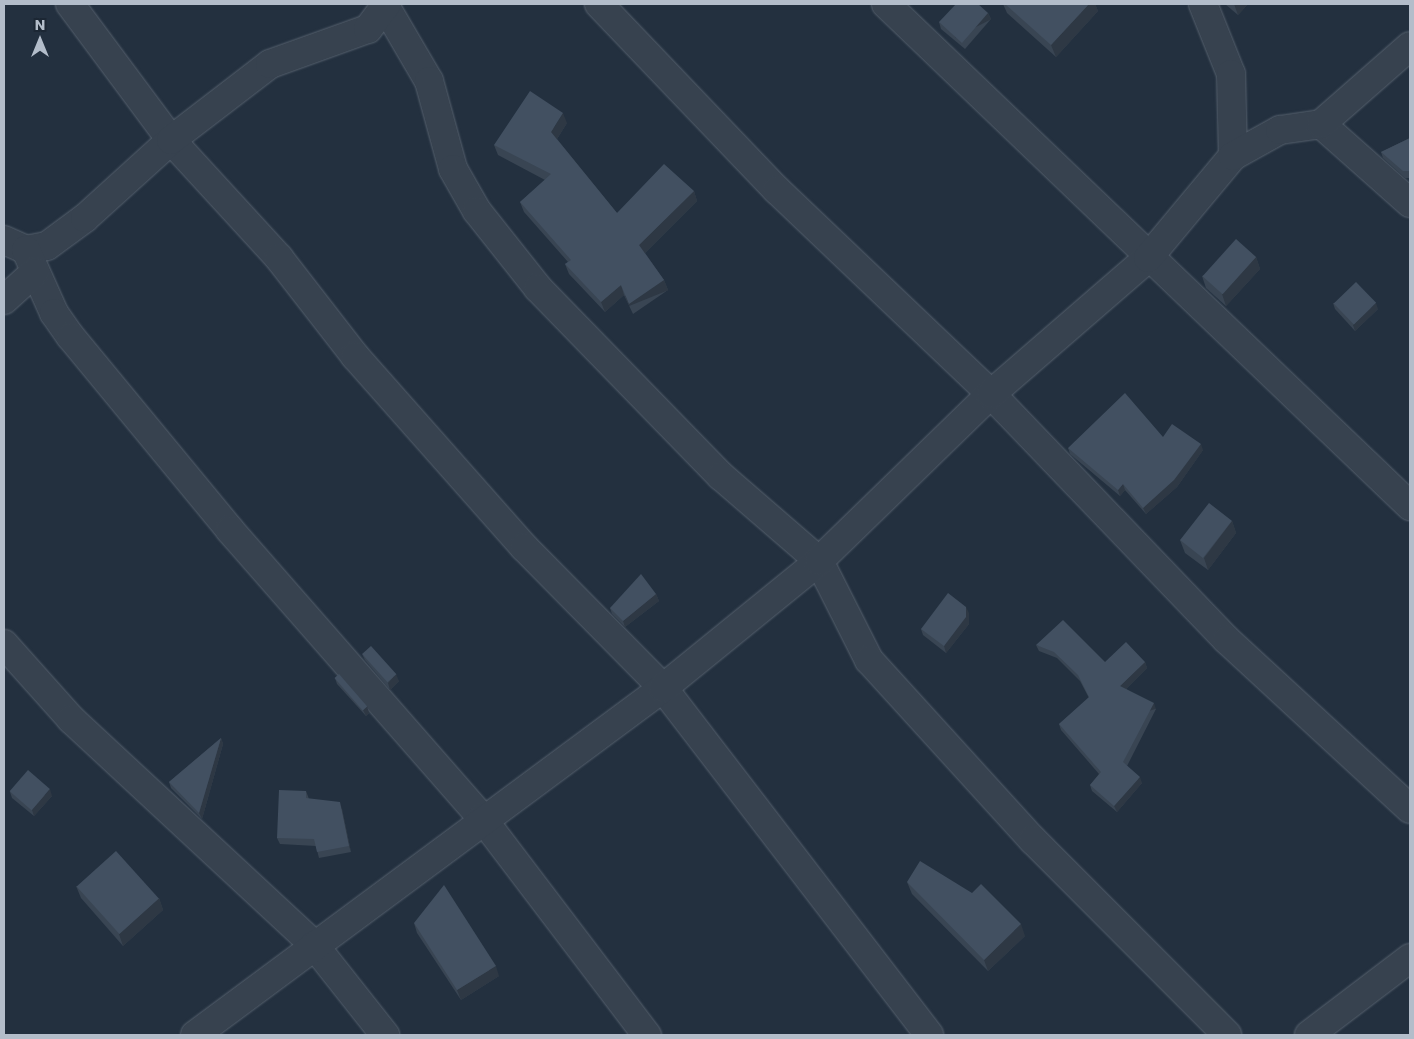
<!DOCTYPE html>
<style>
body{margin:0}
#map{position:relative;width:1414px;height:1039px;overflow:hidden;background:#23303f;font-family:Poppins,sans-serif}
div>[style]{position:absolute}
.roads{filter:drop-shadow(0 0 1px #55606d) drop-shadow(0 0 1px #55606d)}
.street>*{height:28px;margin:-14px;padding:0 14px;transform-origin:14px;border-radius:14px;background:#37424f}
.wall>*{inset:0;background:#394553}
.shaded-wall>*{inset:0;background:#2e3844;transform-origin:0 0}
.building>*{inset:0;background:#425061;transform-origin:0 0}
span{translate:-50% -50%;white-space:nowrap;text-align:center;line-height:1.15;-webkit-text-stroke:4px #1c2734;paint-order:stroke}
.frame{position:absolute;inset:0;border:5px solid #b3bdca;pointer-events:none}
.north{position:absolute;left:15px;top:15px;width:50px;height:50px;-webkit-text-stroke:4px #1c2734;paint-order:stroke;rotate:0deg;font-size:14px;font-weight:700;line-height:20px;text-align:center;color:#b3bdca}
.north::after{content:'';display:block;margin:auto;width:18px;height:22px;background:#b3bdca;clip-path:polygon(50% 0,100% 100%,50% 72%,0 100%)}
</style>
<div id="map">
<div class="roads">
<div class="street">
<div style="left:70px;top:4px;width:169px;rotate:53.4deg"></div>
<div style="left:171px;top:140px;width:160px;rotate:47.5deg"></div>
<div style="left:279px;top:258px;width:124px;rotate:52.2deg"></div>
<div style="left:355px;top:356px;width:255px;rotate:48.5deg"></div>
<div style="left:524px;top:547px;width:198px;rotate:45.4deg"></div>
<div style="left:663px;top:688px;width:437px;rotate:52.5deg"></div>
<div style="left:384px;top:4px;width:89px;rotate:59.7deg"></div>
<div style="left:429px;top:81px;width:91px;rotate:74.7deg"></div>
<div style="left:453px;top:169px;width:48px;rotate:60.3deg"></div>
<div style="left:477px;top:211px;width:98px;rotate:51.6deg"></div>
<div style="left:538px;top:288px;width:262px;rotate:45.8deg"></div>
<div style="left:721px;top:476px;width:130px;rotate:40.9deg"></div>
<div style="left:819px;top:561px;width:111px;rotate:63.2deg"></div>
<div style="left:869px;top:660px;width:244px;rotate:47.7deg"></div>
<div style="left:1033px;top:840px;width:275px;rotate:45.1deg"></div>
<div style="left:599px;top:4px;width:257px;rotate:46.3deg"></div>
<div style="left:777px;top:190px;width:296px;rotate:43.6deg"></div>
<div style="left:991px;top:394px;width:341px;rotate:46.2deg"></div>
<div style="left:1227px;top:640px;width:249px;rotate:42.7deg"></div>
<div style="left:886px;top:4px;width:726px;rotate:43.77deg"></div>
<div style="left:1203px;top:4px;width:75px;rotate:68.2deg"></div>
<div style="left:1231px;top:74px;width:82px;rotate:88.6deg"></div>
<div style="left:1321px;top:124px;width:119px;rotate:41.6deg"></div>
<div style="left:4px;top:240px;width:24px;rotate:24deg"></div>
<div style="left:26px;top:250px;width:21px;rotate:-11deg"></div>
<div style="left:47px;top:246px;width:47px;rotate:-36.4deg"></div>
<div style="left:85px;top:218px;width:116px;rotate:-42.2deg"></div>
<div style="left:171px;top:140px;width:125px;rotate:-37.5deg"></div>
<div style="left:270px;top:64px;width:104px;rotate:-19.7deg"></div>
<div style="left:368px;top:29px;width:31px;rotate:-53deg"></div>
<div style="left:26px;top:250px;width:69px;rotate:66deg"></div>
<div style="left:54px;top:313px;width:29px;rotate:55deg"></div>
<div style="left:71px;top:337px;width:250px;rotate:50.5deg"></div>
<div style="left:230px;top:530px;width:383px;rotate:48.8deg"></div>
<div style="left:482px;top:818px;width:273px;rotate:52.8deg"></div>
<div style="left:4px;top:300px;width:42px;rotate:-42.1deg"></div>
<div style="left:4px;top:644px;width:101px;rotate:48.2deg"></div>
<div style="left:71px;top:719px;width:332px;rotate:42.9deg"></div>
<div style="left:314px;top:945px;width:115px;rotate:51.7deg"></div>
<div style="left:195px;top:1035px;width:583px;rotate:-36.56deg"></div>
<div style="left:663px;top:688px;width:201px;rotate:-39.1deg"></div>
<div style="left:819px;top:561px;width:240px;rotate:-44.2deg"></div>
<div style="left:991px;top:394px;width:208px;rotate:-40.9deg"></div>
<div style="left:1148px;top:258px;width:133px;rotate:-50.2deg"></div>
<div style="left:1233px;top:156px;width:54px;rotate:-29deg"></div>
<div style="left:1280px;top:130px;width:41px;rotate:-8.3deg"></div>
<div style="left:1321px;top:124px;width:118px;rotate:-41.2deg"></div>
<div style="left:1309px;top:1035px;width:127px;rotate:-37.3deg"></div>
</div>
</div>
<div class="wall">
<div style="clip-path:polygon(1003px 4px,1095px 4px,1098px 11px,1056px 57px,1007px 13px)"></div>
<div style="clip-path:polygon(1225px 4px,1248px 4px,1238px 15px)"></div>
<div style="clip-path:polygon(988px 13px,991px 19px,965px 49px,941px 29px,939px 22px)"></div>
<div style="clip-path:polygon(567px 123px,557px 139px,617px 213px,694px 191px,697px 201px,645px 253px,664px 280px,668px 290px,633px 314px,624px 295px,605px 312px,569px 274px,565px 264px,568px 262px,524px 212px,520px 202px,545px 180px,498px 155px,494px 145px)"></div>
<div style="clip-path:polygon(1410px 138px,1410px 178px,1405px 178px,1383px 158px,1381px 152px)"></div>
<div style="clip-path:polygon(1256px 257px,1260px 269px,1226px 306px,1206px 288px,1202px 276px)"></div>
<div style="clip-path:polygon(1333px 303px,1378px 309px,1355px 331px,1335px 309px)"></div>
<div style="clip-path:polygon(1163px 437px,1203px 450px,1177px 487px,1146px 514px,1125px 490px,1120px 496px,1070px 454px,1068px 448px)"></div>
<div style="clip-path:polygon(1232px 521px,1236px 533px,1208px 570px,1185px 553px,1180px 540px)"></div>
<div style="clip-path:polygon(656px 594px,659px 601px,625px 627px,612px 614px,610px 608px)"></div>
<div style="clip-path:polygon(969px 613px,969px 624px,946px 653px,923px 635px,921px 629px)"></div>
<div style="clip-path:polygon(1036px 645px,1105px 662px,1145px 662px,1147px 668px,1126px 689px,1156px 709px,1127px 766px,1142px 783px,1117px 812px,1092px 791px,1090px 785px,1099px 774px,1061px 730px,1059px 724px,1089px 698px,1080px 681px,1057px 658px,1039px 651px)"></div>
<div style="clip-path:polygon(362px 654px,399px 681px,390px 690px,365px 660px)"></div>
<div style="clip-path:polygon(335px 678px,369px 713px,366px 716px,337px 684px)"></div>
<div style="clip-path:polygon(221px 738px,223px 744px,202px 819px,171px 788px,169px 782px)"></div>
<div style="clip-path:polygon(306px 791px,309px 799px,342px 809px,351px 852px,319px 858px,316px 846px,280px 844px,277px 838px)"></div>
<div style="clip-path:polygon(10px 792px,52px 796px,34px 816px,12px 798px)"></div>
<div style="clip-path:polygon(907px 882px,1025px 936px,988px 971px,912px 894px)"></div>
<div style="clip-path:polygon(76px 886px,159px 898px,163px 910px,123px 946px,81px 898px)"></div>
<div style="clip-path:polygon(414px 923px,499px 976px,461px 1000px,417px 933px)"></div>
</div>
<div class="shaded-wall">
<div style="clip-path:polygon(1089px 4px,1095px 4px,1098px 11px,1056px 57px,1051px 45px)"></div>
<div style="clip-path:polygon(1234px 4px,1248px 4px,1238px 15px)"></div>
<div style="left:988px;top:13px;width:7px;height:40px;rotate:63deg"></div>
<div style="clip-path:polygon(563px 113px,567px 123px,555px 142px,551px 132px)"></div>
<div style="clip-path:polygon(694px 191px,697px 201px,643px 255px,639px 245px)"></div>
<div style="clip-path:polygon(1256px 257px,1260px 269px,1226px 306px,1222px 294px)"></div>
<div style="left:664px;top:280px;width:11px;height:42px;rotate:68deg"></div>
<div style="clip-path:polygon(621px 285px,624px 295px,605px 312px,601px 302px)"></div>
<div style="clip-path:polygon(1376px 303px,1378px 309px,1355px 331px,1353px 325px)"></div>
<div style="clip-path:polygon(1201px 444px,1203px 450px,1177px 487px,1146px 514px,1143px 508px)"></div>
<div style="clip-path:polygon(1123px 484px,1125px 490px,1120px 496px,1118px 490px)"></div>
<div style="clip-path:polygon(1232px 521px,1236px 533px,1208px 570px,1204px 558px)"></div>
<div style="clip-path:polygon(656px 594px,659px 601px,625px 627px,623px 621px)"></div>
<div style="clip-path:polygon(966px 607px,969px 613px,969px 624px,946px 653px,944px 646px)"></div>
<div style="clip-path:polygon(1145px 662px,1147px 668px,1122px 693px,1120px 686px)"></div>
<div style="clip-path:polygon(396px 674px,399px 681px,390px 690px,388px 683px)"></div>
<div style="left:1154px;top:703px;width:6px;height:67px;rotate:72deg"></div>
<div style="clip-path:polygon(367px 706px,369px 713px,366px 716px,363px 710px)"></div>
<div style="clip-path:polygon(221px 738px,223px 744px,202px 819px,199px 813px)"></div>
<div style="clip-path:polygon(1140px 777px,1142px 783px,1117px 812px,1114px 806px)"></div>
<div style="clip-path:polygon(50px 789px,52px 796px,34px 816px,32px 810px)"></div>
<div style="clip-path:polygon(340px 802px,342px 809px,351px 852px,349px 846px)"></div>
<div style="clip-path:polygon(159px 898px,163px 910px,123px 946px,119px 934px)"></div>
<div style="clip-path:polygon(1021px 924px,1025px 936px,988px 971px,984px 960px)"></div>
<div style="clip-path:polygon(496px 966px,499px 976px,461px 1000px,457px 990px)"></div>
</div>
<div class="building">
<div style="clip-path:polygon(956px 4px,978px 4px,988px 13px,962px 43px,939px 22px)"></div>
<div style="clip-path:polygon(1005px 4px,1089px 4px,1051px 45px)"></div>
<div style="clip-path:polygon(530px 91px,563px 113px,551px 132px,617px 213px,664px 164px,694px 191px,639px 245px,664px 280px,629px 304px,621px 285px,601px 302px,565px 264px,571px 260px,520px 202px,551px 174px,494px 145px)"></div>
<div style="clip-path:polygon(1410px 138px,1410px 171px,1403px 171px,1381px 152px)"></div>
<div style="left:1236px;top:239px;width:27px;height:50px;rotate:42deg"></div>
<div style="left:1356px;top:282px;width:29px;height:31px;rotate:46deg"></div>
<div style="clip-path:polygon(1125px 393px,1163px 437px,1172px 424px,1201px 444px,1174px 480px,1143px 508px,1123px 484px,1118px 490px,1068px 448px)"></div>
<div style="left:1209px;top:503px;width:29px;height:47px;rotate:38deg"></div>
<div style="clip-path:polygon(641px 574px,656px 594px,623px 621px,610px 608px)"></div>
<div style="clip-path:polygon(948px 593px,966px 607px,966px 617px,944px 646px,921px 629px)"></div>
<div style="clip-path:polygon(1063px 620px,1105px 662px,1126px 642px,1145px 662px,1120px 686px,1154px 703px,1123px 762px,1140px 777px,1114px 806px,1090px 785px,1101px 772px,1059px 724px,1089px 697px,1078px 675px,1054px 652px,1036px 645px)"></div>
<div style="left:371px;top:646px;width:38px;height:12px;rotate:48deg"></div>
<div style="left:339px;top:674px;width:43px;height:6px;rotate:49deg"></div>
<div style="clip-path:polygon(221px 738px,199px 813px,169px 782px)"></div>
<div style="left:28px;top:770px;width:29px;height:28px;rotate:41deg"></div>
<div style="clip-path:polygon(279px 790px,306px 791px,306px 798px,340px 802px,349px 846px,317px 852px,314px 839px,277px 838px)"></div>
<div style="left:116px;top:851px;width:64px;height:53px;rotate:48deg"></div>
<div style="clip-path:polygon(920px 861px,972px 893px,981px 884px,1021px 924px,984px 960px,907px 882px)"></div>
<div style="clip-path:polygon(444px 885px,496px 966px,457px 990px,414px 923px)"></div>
</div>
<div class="frame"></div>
<div class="north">N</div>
</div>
